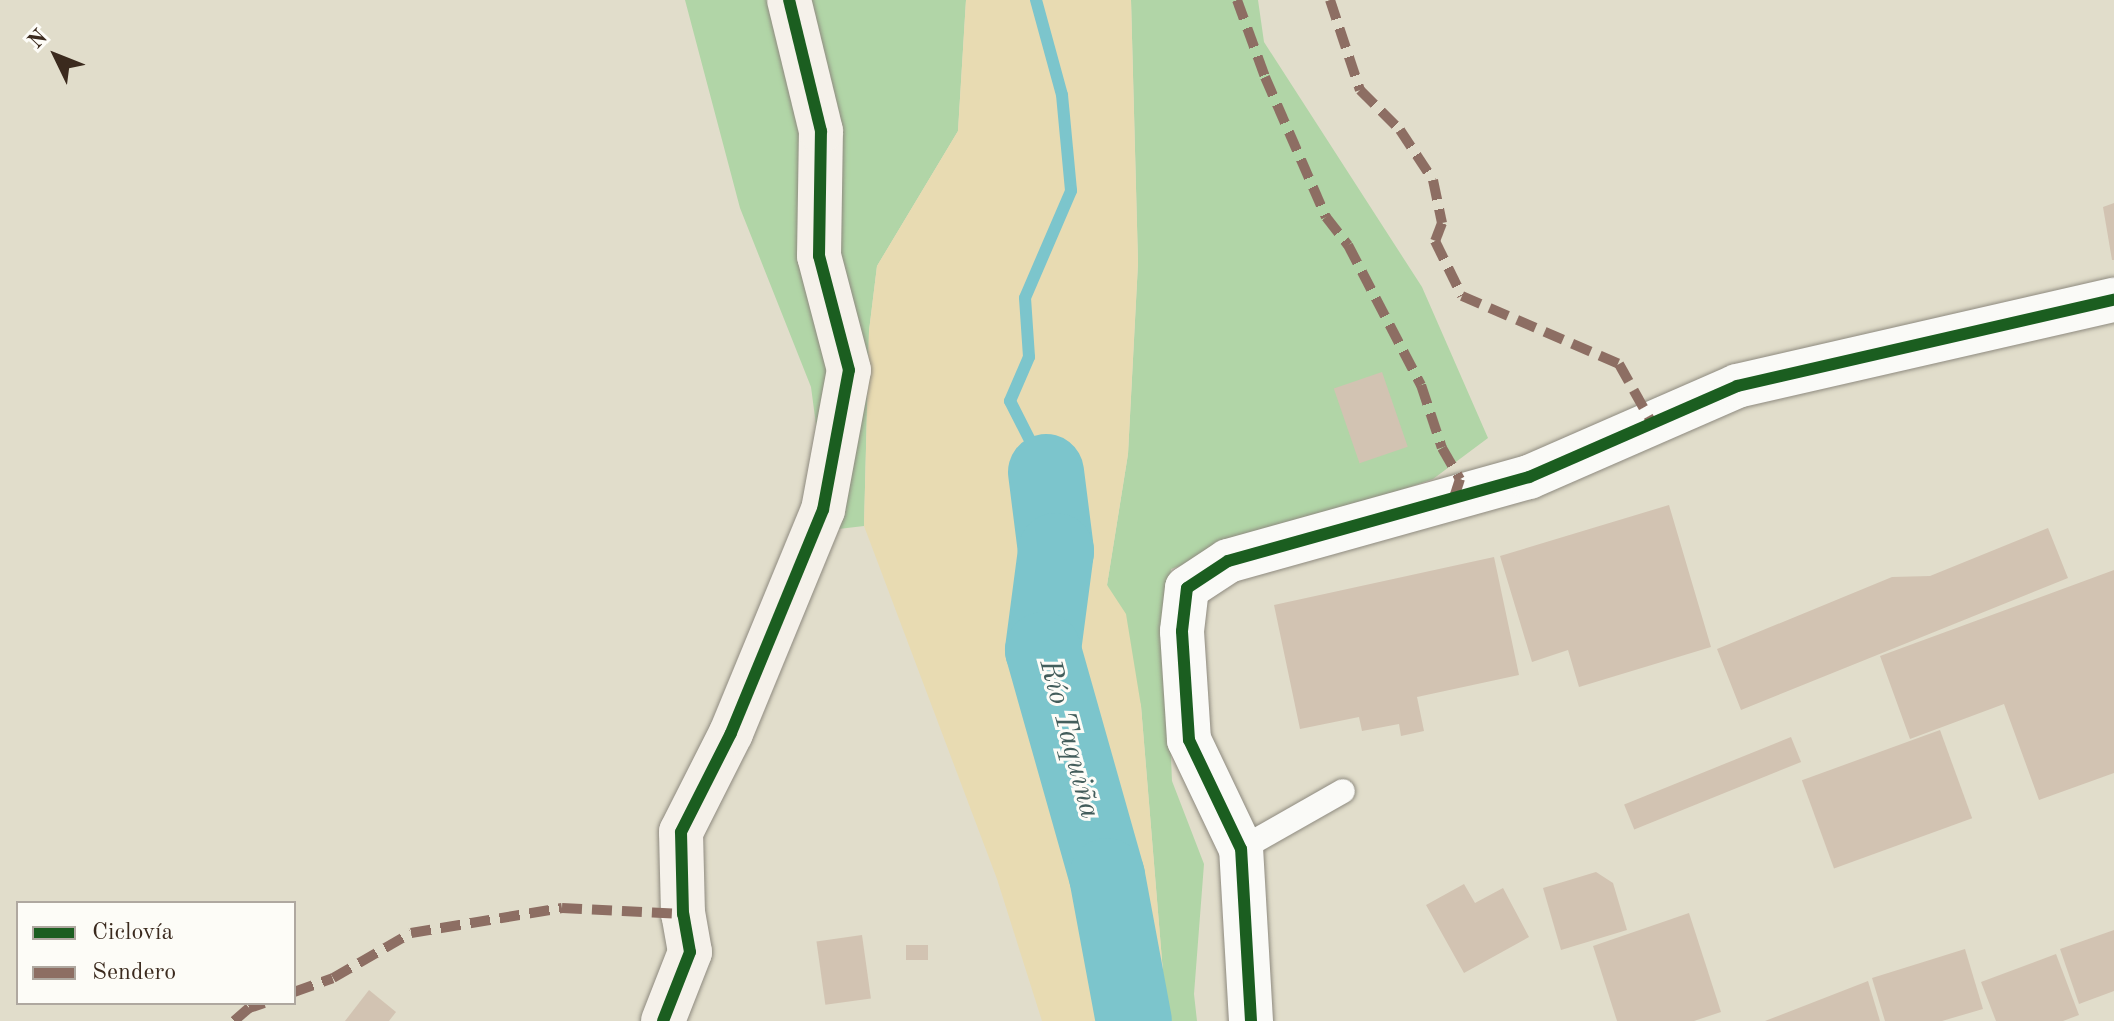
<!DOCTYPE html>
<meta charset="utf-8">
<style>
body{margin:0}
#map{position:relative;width:2114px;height:1021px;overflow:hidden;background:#e1ddcb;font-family:"Old Standard TT",serif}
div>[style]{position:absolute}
.green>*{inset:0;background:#b1d5a7}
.sand>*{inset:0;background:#e8dbb2}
.stream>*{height:12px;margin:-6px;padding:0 6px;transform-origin:6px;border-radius:6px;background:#7cc5cc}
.river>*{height:76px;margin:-38px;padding:0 38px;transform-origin:38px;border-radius:38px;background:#7cc5cc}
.building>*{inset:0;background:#d2c3b2;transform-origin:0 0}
.roads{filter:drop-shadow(0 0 2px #8e8a7f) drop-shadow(0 0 2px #8e8a7f)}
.lane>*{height:24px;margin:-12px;padding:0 12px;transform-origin:12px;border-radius:12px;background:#fafaf7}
.street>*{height:44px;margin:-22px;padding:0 22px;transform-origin:22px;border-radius:22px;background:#fafaf7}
.secondary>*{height:44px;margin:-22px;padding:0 22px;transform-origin:22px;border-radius:22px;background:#f5f1ea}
.quiet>*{height:10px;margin-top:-5px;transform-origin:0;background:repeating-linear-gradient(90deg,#8d6e63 0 20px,transparent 0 30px)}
.cycleway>*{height:12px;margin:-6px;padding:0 6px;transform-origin:6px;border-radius:6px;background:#1b5e20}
span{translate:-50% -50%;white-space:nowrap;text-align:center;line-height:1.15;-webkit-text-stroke:6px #fdfcf7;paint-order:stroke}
.water-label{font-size:30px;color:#435d5b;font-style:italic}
.legend{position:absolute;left:16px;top:901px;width:280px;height:104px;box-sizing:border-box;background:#fdfcf7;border:2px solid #afa8a0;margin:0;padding:10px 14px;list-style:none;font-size:24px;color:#3b2a1e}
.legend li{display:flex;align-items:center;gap:16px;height:40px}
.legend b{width:40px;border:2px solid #afa8a0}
.north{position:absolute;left:16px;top:16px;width:80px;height:80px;-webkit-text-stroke:6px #fdfcf7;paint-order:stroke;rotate:313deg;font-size:22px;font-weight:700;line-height:32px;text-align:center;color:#3b2a1e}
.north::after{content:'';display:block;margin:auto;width:28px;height:36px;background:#3b2a1e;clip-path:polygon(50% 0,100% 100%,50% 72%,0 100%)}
</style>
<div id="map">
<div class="green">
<div style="clip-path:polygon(685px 0,966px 0,958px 131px,877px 266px,869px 331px,864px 526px,830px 530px,811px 387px,740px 208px)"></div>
<div style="clip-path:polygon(1131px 0,1258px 0,1264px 42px,1422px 287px,1488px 438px,1433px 479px,1171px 569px,1165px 616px,1172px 781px,1204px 864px,1194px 994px,1197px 1021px,1167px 1021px,1141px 706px,1107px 585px,1128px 454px,1138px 263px)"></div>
</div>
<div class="sand">
<div style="clip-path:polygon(966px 0,1131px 0,1138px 263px,1128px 454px,1107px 585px,1126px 614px,1141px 706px,1167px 1021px,1042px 1021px,997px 879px,864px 526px,869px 331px,877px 266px,958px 131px)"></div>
</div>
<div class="stream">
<div style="left:1036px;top:0;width:98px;rotate:74.7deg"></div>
<div style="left:1062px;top:95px;width:96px;rotate:84.6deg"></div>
<div style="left:1071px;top:191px;width:116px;rotate:113.3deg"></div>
<div style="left:1025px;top:298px;width:59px;rotate:86.1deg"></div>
<div style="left:1029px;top:357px;width:48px;rotate:113.4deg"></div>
<div style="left:1010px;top:401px;width:80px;rotate:63.1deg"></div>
</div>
<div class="river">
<div style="left:1046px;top:472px;width:80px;rotate:82.8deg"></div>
<div style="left:1056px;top:551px;width:100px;rotate:97.5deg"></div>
<div style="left:1043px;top:650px;width:235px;rotate:74.2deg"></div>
<div style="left:1107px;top:876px;width:147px;rotate:79.5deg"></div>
</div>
<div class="building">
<div style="clip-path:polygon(2114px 203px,2114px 260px,2112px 260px,2103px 207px)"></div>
<div style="left:1382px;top:372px;width:79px;height:51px;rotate:71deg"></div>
<div style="clip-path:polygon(1669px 505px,1711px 647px,1579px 687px,1568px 650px,1532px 662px,1500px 556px)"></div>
<div style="clip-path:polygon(2048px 528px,2068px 578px,1741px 710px,1717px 649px,1892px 577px,1930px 576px)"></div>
<div style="clip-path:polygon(1494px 557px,1519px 675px,1417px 697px,1424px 731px,1401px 736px,1399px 724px,1362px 731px,1359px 717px,1300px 729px,1274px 605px)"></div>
<div style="clip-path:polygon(2114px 570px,2114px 773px,2039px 800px,2004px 704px,1910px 739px,1880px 656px)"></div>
<div style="left:1940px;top:730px;width:94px;height:147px;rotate:70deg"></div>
<div style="left:1791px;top:737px;width:27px;height:180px;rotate:68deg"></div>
<div style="clip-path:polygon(1596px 872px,1613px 883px,1627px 930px,1561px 950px,1543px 888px)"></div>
<div style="clip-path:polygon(1464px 884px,1475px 903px,1503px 888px,1529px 937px,1464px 973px,1426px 905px)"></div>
<div style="clip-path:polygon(1689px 913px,1721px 1012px,1694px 1021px,1617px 1021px,1593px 946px)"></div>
<div style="clip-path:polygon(2114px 930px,2114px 991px,2079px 1004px,2060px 949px)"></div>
<div style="left:862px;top:935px;width:64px;height:46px;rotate:82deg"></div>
<div style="left:906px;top:945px;width:22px;height:15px"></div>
<div style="clip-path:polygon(1965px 949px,1983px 1009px,1942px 1021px,1885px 1021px,1872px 978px)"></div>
<div style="clip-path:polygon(2056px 954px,2079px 1015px,2063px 1021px,1996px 1021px,1981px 982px)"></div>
<div style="clip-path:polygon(1868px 981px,1880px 1021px,1765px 1021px)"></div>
<div style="clip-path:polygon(369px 990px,396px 1012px,389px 1021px,345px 1021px)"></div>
</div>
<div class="roads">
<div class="lane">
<div style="left:1241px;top:849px;width:117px;rotate:-29.6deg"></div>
</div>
<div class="street">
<div style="left:1251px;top:1021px;width:172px;rotate:-93.3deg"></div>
<div style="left:1241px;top:849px;width:121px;rotate:-115.5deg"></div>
<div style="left:1189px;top:740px;width:109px;rotate:-93.7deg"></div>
<div style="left:1182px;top:631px;width:43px;rotate:-83.4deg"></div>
<div style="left:1187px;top:588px;width:49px;rotate:-33.4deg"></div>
<div style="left:1228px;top:561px;width:313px;rotate:-15.6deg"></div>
<div style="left:1529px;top:477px;width:227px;rotate:-23.6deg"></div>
<div style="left:1737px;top:386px;width:387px;rotate:-12.9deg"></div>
</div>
<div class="secondary">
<div style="left:663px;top:1021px;width:74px;rotate:-68.6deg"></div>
<div style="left:690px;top:952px;width:39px;rotate:-100deg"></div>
<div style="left:683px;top:914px;width:82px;rotate:-91.4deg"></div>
<div style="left:681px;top:832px;width:111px;rotate:-63.2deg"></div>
<div style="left:731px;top:733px;width:241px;rotate:-67.6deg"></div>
<div style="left:823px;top:510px;width:142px;rotate:-79.5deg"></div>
<div style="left:849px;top:370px;width:118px;rotate:-104.7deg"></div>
<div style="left:819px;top:256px;width:125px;rotate:-89.1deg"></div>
<div style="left:821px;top:131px;width:135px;rotate:-103.7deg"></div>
</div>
</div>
<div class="quiet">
<div style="left:1237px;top:0;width:82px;rotate:70deg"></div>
<div style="left:1265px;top:77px;width:153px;rotate:66.5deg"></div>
<div style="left:1326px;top:217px;width:36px;rotate:52deg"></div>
<div style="left:1348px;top:245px;width:158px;rotate:62.5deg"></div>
<div style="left:1421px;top:385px;width:66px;rotate:71.6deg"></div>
<div style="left:1442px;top:448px;width:36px;rotate:60deg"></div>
<div style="left:1460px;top:479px;width:19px;rotate:108deg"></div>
<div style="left:1330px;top:0;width:95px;rotate:71.6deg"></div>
<div style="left:1360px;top:90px;width:57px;rotate:45deg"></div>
<div style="left:1400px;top:130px;width:60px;rotate:56.6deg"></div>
<div style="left:1433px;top:180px;width:44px;rotate:78.2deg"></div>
<div style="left:1442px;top:223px;width:19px;rotate:111deg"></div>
<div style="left:1435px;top:241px;width:61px;rotate:63.9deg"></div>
<div style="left:1462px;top:296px;width:171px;rotate:23.4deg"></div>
<div style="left:1619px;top:364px;width:68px;rotate:60.8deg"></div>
<div style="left:294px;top:992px;width:41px;rotate:-19.7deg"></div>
<div style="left:333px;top:978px;width:90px;rotate:-30deg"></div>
<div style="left:411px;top:933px;width:153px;rotate:-9.4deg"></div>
<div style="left:562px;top:908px;width:121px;rotate:2.8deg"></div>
<div style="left:234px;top:1021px;width:20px;rotate:-41deg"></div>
<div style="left:249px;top:1008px;width:16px;rotate:-18deg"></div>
</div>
<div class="cycleway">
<div style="left:663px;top:1021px;width:74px;rotate:-68.6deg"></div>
<div style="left:690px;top:952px;width:39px;rotate:-100deg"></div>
<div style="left:683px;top:914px;width:82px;rotate:-91.4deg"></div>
<div style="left:681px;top:832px;width:111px;rotate:-63.2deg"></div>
<div style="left:731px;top:733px;width:241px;rotate:-67.6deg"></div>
<div style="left:823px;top:510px;width:142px;rotate:-79.5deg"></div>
<div style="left:849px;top:370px;width:118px;rotate:-104.7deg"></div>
<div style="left:819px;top:256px;width:125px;rotate:-89.1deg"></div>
<div style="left:821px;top:131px;width:135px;rotate:-103.7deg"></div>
<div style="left:1251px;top:1021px;width:172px;rotate:-93.3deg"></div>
<div style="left:1241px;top:849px;width:121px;rotate:-115.5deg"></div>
<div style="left:1189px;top:740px;width:109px;rotate:-93.7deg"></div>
<div style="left:1182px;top:631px;width:43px;rotate:-83.4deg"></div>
<div style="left:1187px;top:588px;width:49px;rotate:-33.4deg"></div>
<div style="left:1228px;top:561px;width:313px;rotate:-15.6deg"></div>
<div style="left:1529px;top:477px;width:227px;rotate:-23.6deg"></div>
<div style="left:1737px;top:386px;width:387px;rotate:-12.9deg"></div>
</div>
<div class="water-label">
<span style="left:1069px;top:739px;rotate:75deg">Río Taquiña</span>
</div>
<ul class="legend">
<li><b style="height:10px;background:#1b5e20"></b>Ciclovía</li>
<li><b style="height:10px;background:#8d6e63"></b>Sendero</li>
</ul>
<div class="north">N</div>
</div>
